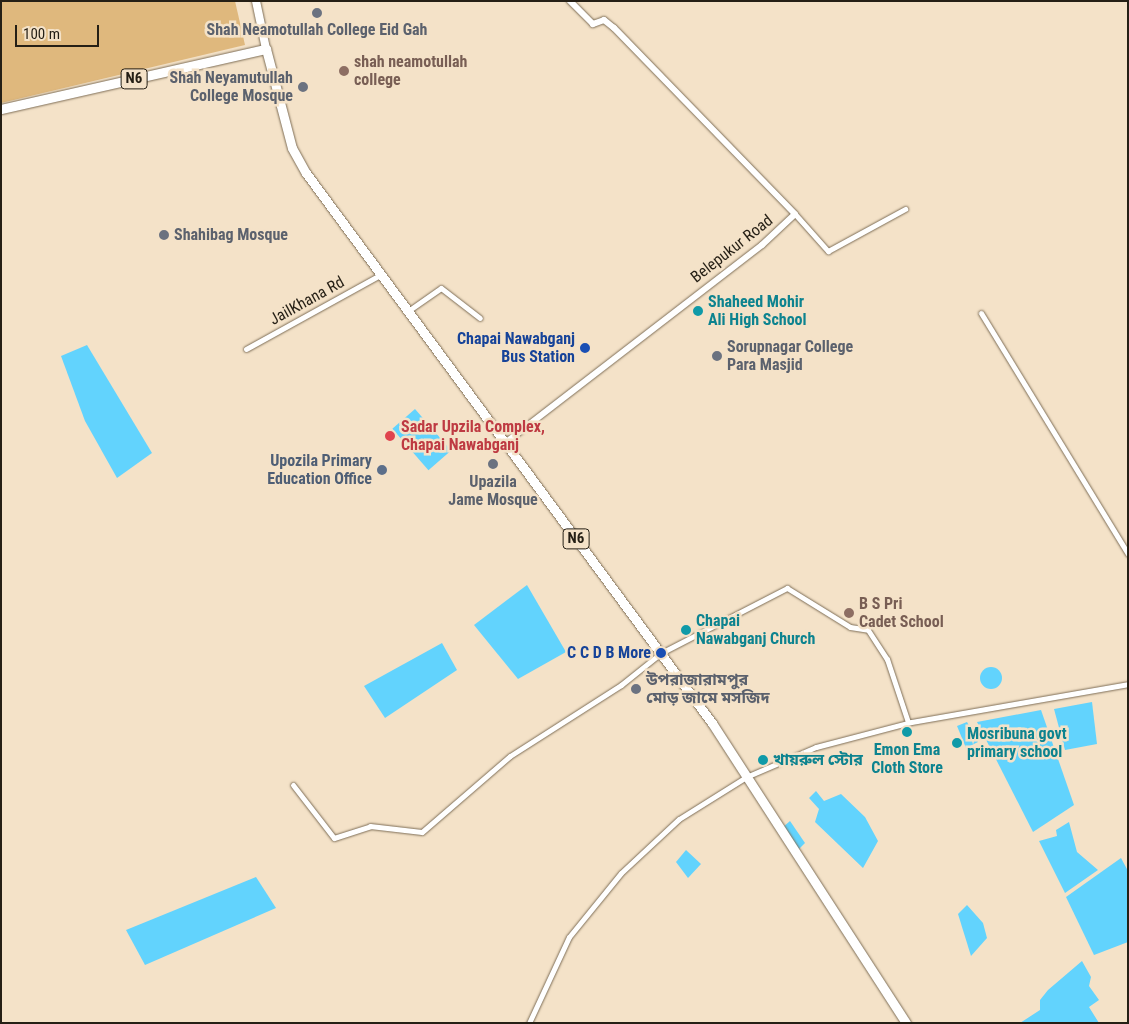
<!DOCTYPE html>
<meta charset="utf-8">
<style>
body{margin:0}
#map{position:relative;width:1129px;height:1024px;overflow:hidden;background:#f4e2c8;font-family:"Roboto Condensed","Noto Sans Bengali",sans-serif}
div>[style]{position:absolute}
.green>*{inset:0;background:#dfb87d}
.water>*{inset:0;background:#62d3fd;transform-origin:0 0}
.round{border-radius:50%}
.roads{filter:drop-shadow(0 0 1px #7e6e57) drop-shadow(0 0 1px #7e6e57)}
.minor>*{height:5px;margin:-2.5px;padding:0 2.5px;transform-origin:2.5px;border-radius:2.5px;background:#fff}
.tertiary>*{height:6px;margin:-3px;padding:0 3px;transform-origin:3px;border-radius:3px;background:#fff}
.secondary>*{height:8px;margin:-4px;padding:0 4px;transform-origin:4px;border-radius:4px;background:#fff}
.trunk>*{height:9px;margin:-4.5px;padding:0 4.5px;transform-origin:4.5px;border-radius:4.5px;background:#fff}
.dots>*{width:14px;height:14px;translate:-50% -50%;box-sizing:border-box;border:2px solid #f4e2c8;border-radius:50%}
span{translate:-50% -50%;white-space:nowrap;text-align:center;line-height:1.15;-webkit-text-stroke:5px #f4e2c8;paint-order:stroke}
.shield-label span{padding:1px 4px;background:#f4e2c8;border:1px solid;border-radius:4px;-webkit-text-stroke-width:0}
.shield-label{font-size:15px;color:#251f15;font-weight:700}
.worship-label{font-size:16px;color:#5b616d;font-weight:700}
.right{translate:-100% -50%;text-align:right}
.left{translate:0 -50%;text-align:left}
.education-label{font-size:16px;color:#785e54;font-weight:700}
.street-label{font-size:16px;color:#251f15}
.culture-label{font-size:16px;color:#0d838f;font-weight:700}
.transit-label{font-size:16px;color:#164399;font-weight:700}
.health-label{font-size:16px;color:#be3a42;font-weight:700}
.service-label{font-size:16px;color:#4e5e75;font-weight:700}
.frame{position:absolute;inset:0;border:2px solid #251f15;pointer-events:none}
.scale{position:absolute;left:15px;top:25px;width:84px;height:22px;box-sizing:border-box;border:2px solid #251f15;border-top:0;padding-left:6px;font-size:15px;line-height:18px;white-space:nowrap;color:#251f15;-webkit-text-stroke:4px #f4e2c8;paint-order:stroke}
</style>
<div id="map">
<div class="green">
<div style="clip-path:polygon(1px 1px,235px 1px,245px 45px,1px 103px)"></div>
</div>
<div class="water">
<div style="clip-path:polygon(87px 345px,152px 453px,117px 478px,85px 421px,61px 356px)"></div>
<div style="left:415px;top:409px;width:55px;height:30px;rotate:49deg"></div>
<div style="clip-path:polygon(527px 585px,566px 652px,518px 679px,474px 625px)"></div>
<div style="clip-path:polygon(442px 643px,457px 670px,385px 718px,364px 686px)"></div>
<div class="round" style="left:980px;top:667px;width:22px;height:22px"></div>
<div style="clip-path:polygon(1092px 702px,1097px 744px,1065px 750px,1054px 709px)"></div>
<div style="clip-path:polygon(1041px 710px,1074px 805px,1033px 832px,977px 722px)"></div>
<div style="clip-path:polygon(967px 722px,978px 742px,966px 748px,957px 726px)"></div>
<div style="clip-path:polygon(816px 791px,824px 801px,841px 794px,865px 817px,878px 841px,863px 868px,815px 822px,819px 809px,809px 798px)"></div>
<div style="clip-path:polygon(790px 821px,805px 843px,798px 850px,782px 828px)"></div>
<div style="clip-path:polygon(1069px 822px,1077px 852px,1098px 870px,1065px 893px,1039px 841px,1057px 836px,1056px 830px)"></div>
<div style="clip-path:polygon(686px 850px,701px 864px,688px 878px,676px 862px)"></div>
<div style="clip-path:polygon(1121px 858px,1128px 871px,1128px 942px,1094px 955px,1066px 897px)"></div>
<div style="clip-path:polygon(256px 877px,276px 908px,145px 965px,126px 930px)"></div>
<div style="clip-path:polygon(967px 905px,983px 923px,987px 938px,971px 956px,958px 914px)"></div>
<div style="clip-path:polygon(1082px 961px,1091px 977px,1089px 986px,1099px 1000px,1089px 1007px,1099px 1023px,1020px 1023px,1040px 1010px,1040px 1000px,1048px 990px)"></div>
</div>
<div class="roads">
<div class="minor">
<div style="left:795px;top:214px;width:50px;rotate:48.3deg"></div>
<div style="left:828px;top:251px;width:88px;rotate:-28.6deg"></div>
<div style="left:408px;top:311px;width:40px;rotate:-34.9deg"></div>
<div style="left:441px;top:288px;width:49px;rotate:37.6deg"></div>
<div style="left:981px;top:313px;width:282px;rotate:58.6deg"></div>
<div style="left:246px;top:349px;width:153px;rotate:-28.9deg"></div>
<div style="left:293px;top:785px;width:67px;rotate:52.3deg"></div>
<div style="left:334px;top:838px;width:38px;rotate:-18deg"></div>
<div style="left:370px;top:826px;width:52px;rotate:6.6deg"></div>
<div style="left:422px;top:832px;width:116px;rotate:-40.8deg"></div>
<div style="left:510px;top:756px;width:132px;rotate:-32.6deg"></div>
<div style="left:621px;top:685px;width:51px;rotate:-38.7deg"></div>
<div style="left:661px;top:653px;width:142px;rotate:-27.3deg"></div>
<div style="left:787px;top:588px;width:74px;rotate:31.8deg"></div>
<div style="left:850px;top:627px;width:18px;rotate:9deg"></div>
<div style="left:868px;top:630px;width:35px;rotate:57deg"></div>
<div style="left:887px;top:659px;width:66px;rotate:71.6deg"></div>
<div style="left:529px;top:1023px;width:95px;rotate:-65.1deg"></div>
<div style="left:569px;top:937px;width:82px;rotate:-50.9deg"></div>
<div style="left:621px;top:873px;width:79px;rotate:-43deg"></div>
<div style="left:679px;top:819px;width:79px;rotate:-32.1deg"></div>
<div style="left:746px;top:777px;width:76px;rotate:-23.2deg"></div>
<div style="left:816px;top:747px;width:98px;rotate:-14.7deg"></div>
<div style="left:911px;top:722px;width:220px;rotate:-9.9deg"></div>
</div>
<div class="tertiary">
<div style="left:505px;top:443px;width:324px;rotate:-37.6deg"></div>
<div style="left:762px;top:245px;width:45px;rotate:-43.2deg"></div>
<div style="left:795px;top:214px;width:260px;rotate:-134.2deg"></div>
<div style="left:614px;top:28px;width:13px;rotate:-141deg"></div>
<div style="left:604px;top:20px;width:12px;rotate:160deg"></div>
<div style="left:593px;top:24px;width:33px;rotate:-135deg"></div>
</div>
<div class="secondary">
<div style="left:256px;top:1px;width:49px;rotate:78.2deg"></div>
</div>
<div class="trunk">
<div style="left:1px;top:109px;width:272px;rotate:-12.8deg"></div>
<div style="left:266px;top:49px;width:102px;rotate:75.3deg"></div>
<div style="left:292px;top:148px;width:29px;rotate:61deg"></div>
<div style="left:306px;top:173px;width:684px;rotate:53.57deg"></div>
<div style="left:712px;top:723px;width:357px;rotate:57.1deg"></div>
</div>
</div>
<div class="dots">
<div style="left:317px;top:13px;background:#6b7280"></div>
<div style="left:344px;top:71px;background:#8d6e63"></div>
<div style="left:303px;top:87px;background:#6b7280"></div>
<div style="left:164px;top:235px;background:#6b7280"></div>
<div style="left:698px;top:311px;background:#0f9aa8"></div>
<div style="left:585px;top:348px;background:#1a4fb4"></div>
<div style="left:717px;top:356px;background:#6b7280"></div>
<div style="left:390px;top:436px;background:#e0444e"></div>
<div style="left:493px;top:464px;background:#6b7280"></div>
<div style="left:382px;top:470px;background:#5c6f8a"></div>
<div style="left:849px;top:613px;background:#8d6e63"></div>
<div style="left:686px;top:630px;background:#0f9aa8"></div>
<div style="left:661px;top:653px;background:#1a4fb4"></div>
<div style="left:636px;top:689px;background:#6b7280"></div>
<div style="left:907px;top:732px;background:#0f9aa8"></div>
<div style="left:957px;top:743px;background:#0f9aa8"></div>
<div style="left:763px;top:760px;background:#0f9aa8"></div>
</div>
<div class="shield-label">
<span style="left:134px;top:79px">N6</span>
<span style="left:576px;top:539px">N6</span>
</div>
<div class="worship-label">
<span style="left:317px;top:30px">Shah Neamotullah College Eid Gah</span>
<span class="right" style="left:293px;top:87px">Shah Neyamutullah<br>College Mosque</span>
<span class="left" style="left:174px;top:235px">Shahibag Mosque</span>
<span class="left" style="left:727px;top:356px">Sorupnagar College<br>Para Masjid</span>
<span style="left:493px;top:491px">Upazila<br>Jame Mosque</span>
<span class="left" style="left:646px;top:689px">উপরাজারামপুর<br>মোড় জামে মসজিদ</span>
</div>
<div class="education-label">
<span class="left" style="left:354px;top:71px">shah neamotullah<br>college</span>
<span class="left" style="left:859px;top:613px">B S Pri<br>Cadet School</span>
</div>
<div class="street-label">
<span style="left:732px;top:249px;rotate:-38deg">Belepukur Road</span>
<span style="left:307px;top:301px;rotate:-29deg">JailKhana Rd</span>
</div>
<div class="culture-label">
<span class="left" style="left:708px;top:311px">Shaheed Mohir<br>Ali High School</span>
<span class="left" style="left:696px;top:630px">Chapai<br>Nawabganj Church</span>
<span class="left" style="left:967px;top:743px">Mosribuna govt<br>primary school</span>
<span style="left:907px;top:759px">Emon Ema<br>Cloth Store</span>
<span class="left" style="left:773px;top:760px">খায়রুল স্টোর</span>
</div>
<div class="transit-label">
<span class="right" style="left:575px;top:348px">Chapai Nawabganj<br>Bus Station</span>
<span class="right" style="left:651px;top:653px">C C D B More</span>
</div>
<div class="health-label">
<span class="left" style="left:401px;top:436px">Sadar Upzila Complex,<br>Chapai Nawabganj</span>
</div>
<div class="service-label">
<span class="right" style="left:372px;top:470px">Upozila Primary<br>Education Office</span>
</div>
<div class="frame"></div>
<div class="scale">100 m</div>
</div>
